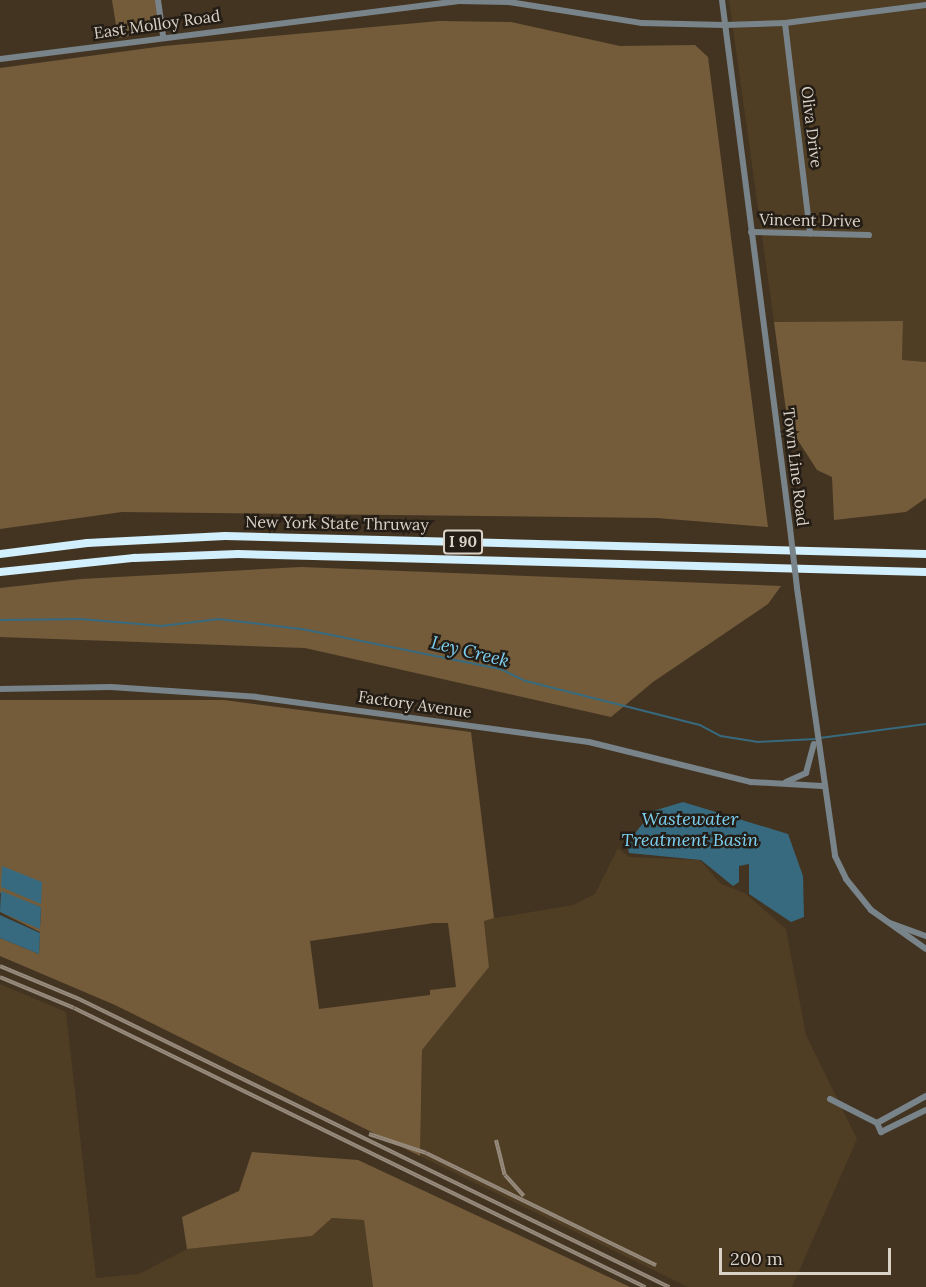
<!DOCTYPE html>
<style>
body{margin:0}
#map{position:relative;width:926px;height:1287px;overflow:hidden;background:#433422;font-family:Lora,serif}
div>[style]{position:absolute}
.built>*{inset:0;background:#4f3d24}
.green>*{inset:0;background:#745c3b}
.water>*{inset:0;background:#376a7f}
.stream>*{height:1.5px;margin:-0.75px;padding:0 0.75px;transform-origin:0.75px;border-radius:0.75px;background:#376a7f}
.minor>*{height:6px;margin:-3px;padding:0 3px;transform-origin:3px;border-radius:3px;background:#78848a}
.highway>*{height:8px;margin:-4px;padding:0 4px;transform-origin:4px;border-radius:4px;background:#d1effc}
.rail>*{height:4px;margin-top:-2px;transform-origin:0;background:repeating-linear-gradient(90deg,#241d15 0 4.5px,#978b7d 0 9px);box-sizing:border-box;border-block:2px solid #978b7d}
.minor-bridge>*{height:6px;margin:-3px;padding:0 3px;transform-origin:3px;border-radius:3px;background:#78848a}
span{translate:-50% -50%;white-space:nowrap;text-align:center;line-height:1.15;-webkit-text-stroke:5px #241d15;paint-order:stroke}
.shield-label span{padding:2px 4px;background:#241d15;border:2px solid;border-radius:4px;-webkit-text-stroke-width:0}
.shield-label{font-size:15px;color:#dbd2c7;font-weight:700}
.street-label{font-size:16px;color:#dbd2c7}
.water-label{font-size:18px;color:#7dd0f2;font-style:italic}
.scale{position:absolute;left:719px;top:1248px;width:172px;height:27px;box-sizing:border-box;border:3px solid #dbd2c7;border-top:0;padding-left:8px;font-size:18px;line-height:21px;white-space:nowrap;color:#dbd2c7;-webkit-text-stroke:4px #241d15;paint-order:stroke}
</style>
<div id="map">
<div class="built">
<div style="clip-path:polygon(729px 0,926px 0,926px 362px,902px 360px,903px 321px,774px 322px)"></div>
<div style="clip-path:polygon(618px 848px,629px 857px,700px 860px,721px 884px,745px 893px,786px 929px,806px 1035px,857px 1139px,792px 1287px,688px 1287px,420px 1156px,422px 1050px,489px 967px,484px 920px,573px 905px,595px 894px)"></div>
<div style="clip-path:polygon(0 984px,66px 1012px,96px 1278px,139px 1274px,187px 1249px,312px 1236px,332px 1218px,364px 1220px,373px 1287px,0 1287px)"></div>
</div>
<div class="green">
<div style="clip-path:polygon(112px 0,157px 0,162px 30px,118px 38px)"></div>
<div style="clip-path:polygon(439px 21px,511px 22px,620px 46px,695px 45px,708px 57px,768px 527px,657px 518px,122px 512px,0 529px,0 68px,164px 46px)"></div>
<div style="clip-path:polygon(903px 321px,902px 360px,926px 362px,926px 498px,906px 512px,834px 520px,832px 477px,817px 470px,788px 425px,774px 322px)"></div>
<div style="clip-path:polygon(301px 567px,781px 586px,768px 604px,653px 682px,611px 717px,305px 648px,0 637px,0 588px,81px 579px)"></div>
<div style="clip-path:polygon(evenodd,0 700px,224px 700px,471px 732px,494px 918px,484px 921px,489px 967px,422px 1050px,420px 1156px,115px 1005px,0 956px,0 938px,39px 954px,40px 932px,0 912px,40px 928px,41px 907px,0 893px,0 900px,0 700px,434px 923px,448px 923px,456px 987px,430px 990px,430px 995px,319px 1009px,310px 941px,434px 923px)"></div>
<div style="clip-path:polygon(252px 1152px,358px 1160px,630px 1287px,373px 1287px,364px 1220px,332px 1218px,312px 1236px,187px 1249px,182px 1217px,239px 1191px)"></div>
</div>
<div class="water">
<div style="clip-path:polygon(683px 802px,788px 834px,803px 876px,804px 917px,791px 922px,749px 894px,749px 864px,739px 866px,739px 882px,733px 886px,701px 860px,629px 853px,627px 843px,653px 811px)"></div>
<div style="clip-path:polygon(2px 866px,42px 882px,41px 904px,1px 887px)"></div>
<div style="clip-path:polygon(1px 891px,41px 907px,40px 929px,0 912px)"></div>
<div style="clip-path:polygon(0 915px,40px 933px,39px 954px,0 938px)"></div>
</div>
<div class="stream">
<div style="left:0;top:620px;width:81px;rotate:-0.7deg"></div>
<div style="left:81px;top:619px;width:81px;rotate:4.9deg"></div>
<div style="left:162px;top:626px;width:57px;rotate:-7deg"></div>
<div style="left:219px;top:619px;width:84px;rotate:6.9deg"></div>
<div style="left:302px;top:629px;width:203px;rotate:11.4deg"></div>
<div style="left:501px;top:669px;width:28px;rotate:26deg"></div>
<div style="left:526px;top:681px;width:179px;rotate:14.2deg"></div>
<div style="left:700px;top:725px;width:24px;rotate:28deg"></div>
<div style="left:721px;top:736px;width:36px;rotate:9deg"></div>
<div style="left:757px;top:742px;width:58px;rotate:-3deg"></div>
<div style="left:820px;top:738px;width:107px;rotate:-7.5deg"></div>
</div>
<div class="minor">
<div style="left:158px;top:0;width:37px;rotate:82deg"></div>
<div style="left:722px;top:0;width:532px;rotate:82.66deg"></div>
<div style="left:785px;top:23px;width:212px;rotate:83.2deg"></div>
<div style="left:0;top:59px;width:461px;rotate:-7.2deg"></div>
<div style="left:457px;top:1px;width:52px;rotate:1.1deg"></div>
<div style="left:509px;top:2px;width:135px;rotate:9deg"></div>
<div style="left:642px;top:23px;width:82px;rotate:1.4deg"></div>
<div style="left:724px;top:25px;width:61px;rotate:-1.9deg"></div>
<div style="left:785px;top:23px;width:142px;rotate:-7.3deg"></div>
<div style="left:751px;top:232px;width:118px;rotate:1.5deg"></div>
<div style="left:797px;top:588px;width:271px;rotate:81.9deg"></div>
<div style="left:835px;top:856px;width:25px;rotate:64deg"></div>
<div style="left:846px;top:879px;width:40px;rotate:51deg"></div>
<div style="left:871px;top:910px;width:67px;rotate:35.3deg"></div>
<div style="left:0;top:689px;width:111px;rotate:-1deg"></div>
<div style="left:111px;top:687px;width:145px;rotate:3.9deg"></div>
<div style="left:256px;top:697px;width:336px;rotate:7.7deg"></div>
<div style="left:589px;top:742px;width:167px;rotate:13.9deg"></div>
<div style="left:751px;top:782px;width:71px;rotate:3.2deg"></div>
<div style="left:786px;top:782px;width:22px;rotate:-24deg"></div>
<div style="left:806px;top:773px;width:30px;rotate:-75deg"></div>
<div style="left:890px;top:923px;width:38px;rotate:20deg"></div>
<div style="left:830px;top:1099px;width:53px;rotate:27.1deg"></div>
<div style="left:877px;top:1123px;width:10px;rotate:66deg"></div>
<div style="left:881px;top:1132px;width:50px;rotate:-26.1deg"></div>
<div style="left:877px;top:1123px;width:56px;rotate:-28.9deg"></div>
</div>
<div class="highway">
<div style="left:0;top:554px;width:88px;rotate:-7.2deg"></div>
<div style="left:87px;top:543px;width:138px;rotate:-2.9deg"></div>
<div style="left:225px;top:536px;width:701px;rotate:1.47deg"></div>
<div style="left:0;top:572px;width:135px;rotate:-6deg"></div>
<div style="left:134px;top:558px;width:104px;rotate:-2.2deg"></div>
<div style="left:238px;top:554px;width:688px;rotate:1.5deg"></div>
</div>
<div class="rail">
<div style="left:0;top:966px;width:86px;rotate:22.7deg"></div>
<div style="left:79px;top:999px;width:657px;rotate:26.02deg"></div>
<div style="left:0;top:977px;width:80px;rotate:22.7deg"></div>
<div style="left:74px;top:1008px;width:636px;rotate:26.04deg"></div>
<div style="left:369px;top:1134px;width:60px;rotate:18.4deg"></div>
<div style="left:426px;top:1153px;width:256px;rotate:26deg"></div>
<div style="left:496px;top:1140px;width:36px;rotate:76deg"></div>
<div style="left:505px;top:1175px;width:28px;rotate:48deg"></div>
</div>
<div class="minor-bridge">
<div style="left:790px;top:528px;width:60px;rotate:83.3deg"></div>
</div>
<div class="shield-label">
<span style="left:463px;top:542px">I 90</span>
</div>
<div class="street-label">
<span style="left:157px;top:24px;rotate:-8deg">East Molloy Road</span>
<span style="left:812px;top:127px;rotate:83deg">Oliva Drive</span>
<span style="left:810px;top:220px;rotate:1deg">Vincent Drive</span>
<span style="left:796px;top:467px;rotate:83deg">Town Line Road</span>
<span style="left:337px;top:523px;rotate:1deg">New York State Thruway</span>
<span style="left:415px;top:704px;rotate:8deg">Factory Avenue</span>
</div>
<div class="water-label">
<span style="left:470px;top:652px;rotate:14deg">Ley Creek</span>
<span style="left:690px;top:830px">Wastewater<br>Treatment Basin</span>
</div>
<div class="scale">200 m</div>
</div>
